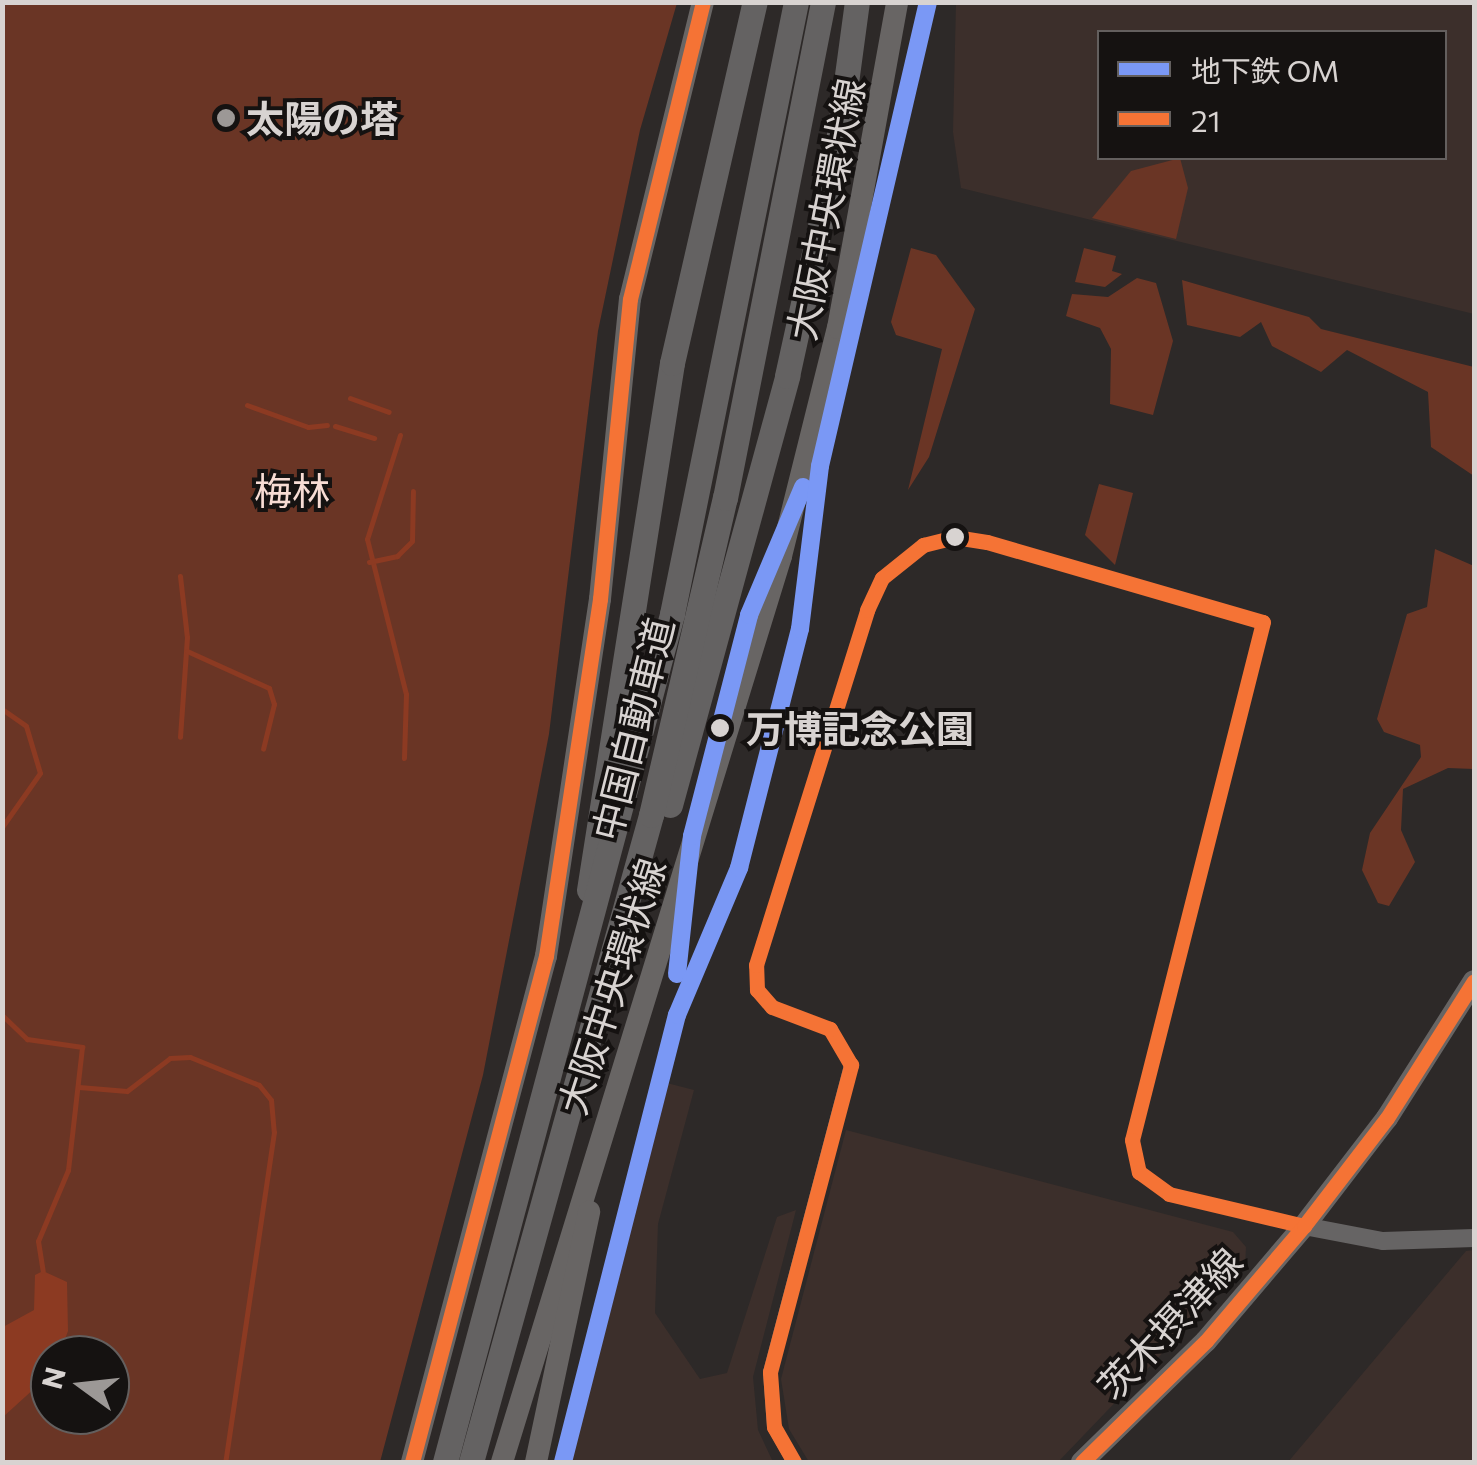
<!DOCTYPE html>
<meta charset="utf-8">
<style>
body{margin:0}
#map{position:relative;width:1477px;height:1465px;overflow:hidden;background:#2d2928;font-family:Commissioner,"Noto Sans JP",sans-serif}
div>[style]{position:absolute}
.built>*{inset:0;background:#3c2f2b}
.green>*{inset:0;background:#6a3525}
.water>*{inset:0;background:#8c3a22}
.stream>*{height:5px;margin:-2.5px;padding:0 2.5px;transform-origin:2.5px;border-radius:2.5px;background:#8c3a22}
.minor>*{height:14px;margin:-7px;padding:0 7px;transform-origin:7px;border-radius:7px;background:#666464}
.tertiary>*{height:18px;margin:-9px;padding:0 9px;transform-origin:9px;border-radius:9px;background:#666464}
.primary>*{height:22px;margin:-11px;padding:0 11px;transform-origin:11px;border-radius:11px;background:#686564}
.motorway>*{height:25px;margin:-12.5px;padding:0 12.5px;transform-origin:12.5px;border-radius:12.5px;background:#646262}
.bus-1>*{height:15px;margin:-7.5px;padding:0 7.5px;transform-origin:7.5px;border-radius:7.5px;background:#f57335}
.metro-1>*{height:18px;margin:-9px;padding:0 9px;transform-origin:9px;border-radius:9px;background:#7a98f5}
.dots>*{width:28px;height:28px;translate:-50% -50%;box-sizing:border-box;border:5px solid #151211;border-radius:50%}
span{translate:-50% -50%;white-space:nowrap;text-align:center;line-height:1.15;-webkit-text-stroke:8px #151211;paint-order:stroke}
.poi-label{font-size:38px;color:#d8d3d1;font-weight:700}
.left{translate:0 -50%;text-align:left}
.street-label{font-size:38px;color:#d8d3d1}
.park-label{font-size:38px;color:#f7dcd4}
.stop-label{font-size:38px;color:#d8d3d1;font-weight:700}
.frame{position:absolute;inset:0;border:5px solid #d8d3d1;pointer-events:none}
.legend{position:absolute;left:1097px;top:30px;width:350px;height:130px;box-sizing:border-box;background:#151211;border:2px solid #635f5e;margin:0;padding:12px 18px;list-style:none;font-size:30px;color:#d8d3d1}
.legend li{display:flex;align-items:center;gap:20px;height:50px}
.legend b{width:50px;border:2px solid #635f5e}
.north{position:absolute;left:30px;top:1335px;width:100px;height:100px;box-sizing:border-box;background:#151211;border:2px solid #635f5e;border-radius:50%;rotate:285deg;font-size:28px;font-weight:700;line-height:40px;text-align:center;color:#d8d3d1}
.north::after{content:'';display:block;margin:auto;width:35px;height:45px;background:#9c9896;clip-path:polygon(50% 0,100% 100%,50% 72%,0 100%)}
</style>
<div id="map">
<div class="built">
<div style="clip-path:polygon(evenodd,956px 3px,1474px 3px,1474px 314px,961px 188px,953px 132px,956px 3px,1100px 32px,1444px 32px,1444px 158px,1100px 158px,1100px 32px)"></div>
<div style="clip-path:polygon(663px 1082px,694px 1090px,658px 1224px,655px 1313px,700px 1379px,727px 1373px,777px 1217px,796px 1210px,753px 1377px,758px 1430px,773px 1462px,570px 1462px)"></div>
<div style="clip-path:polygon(846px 1130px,1233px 1232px,1246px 1247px,1245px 1267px,1058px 1462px,809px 1462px,789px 1429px,781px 1379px)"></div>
<div style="clip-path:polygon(1474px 1250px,1474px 1462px,1288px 1462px,1466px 1251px)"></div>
</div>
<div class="green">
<div style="clip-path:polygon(evenodd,3px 3px,677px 3px,640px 130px,598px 331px,549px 734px,483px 1075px,380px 1462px,3px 1462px,3px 3px,50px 1355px,110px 1355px,110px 1415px,50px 1415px,50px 1355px)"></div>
<div style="clip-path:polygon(1180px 158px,1188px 188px,1176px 239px,1092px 218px,1131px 171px)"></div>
<div style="clip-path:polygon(911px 248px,936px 255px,975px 309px,929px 457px,908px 490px,942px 349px,896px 335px,891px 322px)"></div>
<div style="clip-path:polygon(1084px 248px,1116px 256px,1112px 271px,1122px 274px,1105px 287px,1075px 282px)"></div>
<div style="clip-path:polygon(1137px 278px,1156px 283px,1173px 341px,1153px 415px,1110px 404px,1111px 349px,1100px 328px,1066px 316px,1072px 294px,1108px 297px)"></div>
<div style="clip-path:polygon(1182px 280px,1309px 317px,1321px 329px,1474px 367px,1474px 476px,1431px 447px,1428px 392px,1347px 350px,1321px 372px,1272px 346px,1261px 322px,1240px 337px,1187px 325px)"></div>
<div style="clip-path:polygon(1099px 484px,1133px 493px,1115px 565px,1085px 535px)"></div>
<div style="clip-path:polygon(1435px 549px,1474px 566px,1474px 769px,1448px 768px,1403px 789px,1401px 830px,1415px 862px,1389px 906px,1378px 903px,1362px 870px,1370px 833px,1421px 757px,1420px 745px,1384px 732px,1377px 719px,1407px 614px,1427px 607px)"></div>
</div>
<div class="water">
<div style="clip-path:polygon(43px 1271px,67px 1282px,68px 1331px,59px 1355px,50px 1355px,47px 1377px,3px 1417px,3px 1327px,34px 1310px,35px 1275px)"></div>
</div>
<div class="stream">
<div style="left:350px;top:398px;width:41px;rotate:19.7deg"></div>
<div style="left:247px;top:405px;width:65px;rotate:19.8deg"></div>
<div style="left:308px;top:427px;width:19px;rotate:-6deg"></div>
<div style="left:335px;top:426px;width:41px;rotate:17.1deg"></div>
<div style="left:400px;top:435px;width:109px;rotate:107.6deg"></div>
<div style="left:367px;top:539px;width:160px;rotate:75.9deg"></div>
<div style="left:406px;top:694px;width:64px;rotate:91.8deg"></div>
<div style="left:369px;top:562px;width:29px;rotate:-12deg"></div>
<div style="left:397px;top:556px;width:21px;rotate:-45deg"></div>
<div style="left:412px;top:541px;width:50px;rotate:-88.9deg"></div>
<div style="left:180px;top:576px;width:61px;rotate:83.5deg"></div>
<div style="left:187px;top:637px;width:100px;rotate:94deg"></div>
<div style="left:187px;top:651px;width:90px;rotate:24.3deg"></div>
<div style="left:269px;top:688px;width:17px;rotate:73deg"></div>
<div style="left:274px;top:704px;width:46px;rotate:103.7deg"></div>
<div style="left:2px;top:709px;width:29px;rotate:35deg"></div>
<div style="left:26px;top:726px;width:49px;rotate:73.4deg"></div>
<div style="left:40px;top:773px;width:66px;rotate:125.1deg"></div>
<div style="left:2px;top:1015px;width:35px;rotate:44deg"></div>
<div style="left:27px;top:1039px;width:56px;rotate:8.3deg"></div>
<div style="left:82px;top:1047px;width:124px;rotate:96.5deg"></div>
<div style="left:68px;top:1170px;width:77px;rotate:112.9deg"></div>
<div style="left:38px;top:1241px;width:30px;rotate:81deg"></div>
<div style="left:79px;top:1087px;width:48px;rotate:4.8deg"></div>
<div style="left:127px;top:1091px;width:54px;rotate:-37.5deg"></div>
<div style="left:170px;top:1058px;width:20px;rotate:-3deg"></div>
<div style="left:190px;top:1057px;width:74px;rotate:22.1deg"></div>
<div style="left:259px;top:1085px;width:19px;rotate:51deg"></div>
<div style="left:271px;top:1100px;width:32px;rotate:85deg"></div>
<div style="left:274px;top:1132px;width:334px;rotate:98.4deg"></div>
</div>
<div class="minor">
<div style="left:794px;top:1462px;width:40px;rotate:-119.7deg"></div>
<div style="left:774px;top:1427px;width:55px;rotate:-94.2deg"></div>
<div style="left:770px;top:1372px;width:318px;rotate:-75.2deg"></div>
</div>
<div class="tertiary">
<div style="left:1304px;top:1226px;width:80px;rotate:10.8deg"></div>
<div style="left:1383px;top:1241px;width:91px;rotate:-1.9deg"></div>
</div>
<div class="primary">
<div style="left:412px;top:1462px;width:523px;rotate:-75.17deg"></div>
<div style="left:546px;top:956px;width:361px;rotate:-81.4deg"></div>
<div style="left:600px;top:599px;width:301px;rotate:-84.3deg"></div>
<div style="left:630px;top:299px;width:306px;rotate:-76.2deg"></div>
<div style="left:502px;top:1462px;width:948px;rotate:-72.88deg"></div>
<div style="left:781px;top:556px;width:235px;rotate:-76deg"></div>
<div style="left:838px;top:328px;width:331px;rotate:-79.7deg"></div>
<div style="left:536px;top:1462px;width:256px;rotate:-78deg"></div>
<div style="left:1082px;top:1462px;width:173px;rotate:-44.3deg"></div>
<div style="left:1206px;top:1341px;width:151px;rotate:-49.6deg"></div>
<div style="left:1304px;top:1226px;width:136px;rotate:-52.5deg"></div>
<div style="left:1387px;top:1118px;width:162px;rotate:-57.6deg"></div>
</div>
<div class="motorway">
<div style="left:670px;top:805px;width:445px;rotate:-74.7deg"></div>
<div style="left:787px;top:376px;width:232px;rotate:-77.6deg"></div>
<div style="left:837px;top:149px;width:148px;rotate:-82.3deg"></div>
<div style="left:589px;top:890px;width:533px;rotate:-81.05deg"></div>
<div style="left:672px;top:363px;width:370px;rotate:-77.1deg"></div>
<div style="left:445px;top:1462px;width:878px;rotate:-75.01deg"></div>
<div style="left:672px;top:614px;width:624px;rotate:-78.55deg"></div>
<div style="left:471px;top:1462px;width:672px;rotate:-74.45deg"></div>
<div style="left:651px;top:815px;width:326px;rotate:-76.9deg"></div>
<div style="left:725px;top:498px;width:506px;rotate:-78.82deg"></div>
</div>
<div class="bus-1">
<div style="left:412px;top:1462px;width:523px;rotate:-75.17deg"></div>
<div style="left:546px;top:956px;width:361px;rotate:-81.4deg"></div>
<div style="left:600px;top:599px;width:301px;rotate:-84.3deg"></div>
<div style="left:630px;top:299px;width:306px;rotate:-76.2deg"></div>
<div style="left:794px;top:1462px;width:40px;rotate:-119.7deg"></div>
<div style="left:774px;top:1427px;width:55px;rotate:-94.2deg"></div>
<div style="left:770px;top:1372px;width:318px;rotate:-75.2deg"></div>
<div style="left:851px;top:1065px;width:42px;rotate:-120.3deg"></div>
<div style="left:830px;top:1029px;width:62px;rotate:-159.2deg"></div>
<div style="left:772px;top:1007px;width:23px;rotate:-131deg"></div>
<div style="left:757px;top:990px;width:25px;rotate:-92deg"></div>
<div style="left:756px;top:965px;width:372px;rotate:-72.6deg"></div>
<div style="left:867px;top:610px;width:35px;rotate:-65deg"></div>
<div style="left:882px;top:578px;width:53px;rotate:-38.8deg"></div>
<div style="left:923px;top:545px;width:33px;rotate:-14deg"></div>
<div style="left:955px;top:537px;width:32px;rotate:9deg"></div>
<div style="left:987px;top:542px;width:287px;rotate:16.2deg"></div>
<div style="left:1263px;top:622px;width:534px;rotate:104.19deg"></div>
<div style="left:1132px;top:1140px;width:33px;rotate:78deg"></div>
<div style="left:1139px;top:1172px;width:37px;rotate:36deg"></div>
<div style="left:1169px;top:1194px;width:139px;rotate:13.3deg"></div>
<div style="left:1082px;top:1462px;width:173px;rotate:-44.3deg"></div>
<div style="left:1206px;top:1341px;width:151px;rotate:-49.6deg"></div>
<div style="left:1304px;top:1226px;width:136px;rotate:-52.5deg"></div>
<div style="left:1387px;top:1118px;width:162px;rotate:-57.6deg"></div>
</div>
<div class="metro-1">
<div style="left:677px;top:974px;width:139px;rotate:-83.8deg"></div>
<div style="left:692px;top:836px;width:228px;rotate:-75.5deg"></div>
<div style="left:749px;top:615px;width:139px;rotate:-67.1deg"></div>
<div style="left:563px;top:1462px;width:461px;rotate:-75.7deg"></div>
<div style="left:677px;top:1015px;width:160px;rotate:-67.1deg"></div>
<div style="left:739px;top:868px;width:247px;rotate:-75.7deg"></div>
<div style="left:800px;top:629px;width:164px;rotate:-83deg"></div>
<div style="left:820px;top:466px;width:476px;rotate:-76.9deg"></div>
</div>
<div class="dots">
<div style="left:226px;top:118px;background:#9c9896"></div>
<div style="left:955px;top:537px;background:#d8d3d1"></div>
<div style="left:720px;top:728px;background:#d8d3d1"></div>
</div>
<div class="poi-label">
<span class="left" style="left:246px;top:118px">太陽の塔</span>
</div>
<div class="street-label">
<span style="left:825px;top:209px;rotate:-79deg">大阪中央環状線</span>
<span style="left:632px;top:729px;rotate:-76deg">中国自動車道</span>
<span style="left:611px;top:986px;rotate:-72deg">大阪中央環状線</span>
<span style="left:1169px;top:1323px;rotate:-47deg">茨木摂津線</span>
</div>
<div class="park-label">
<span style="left:292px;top:490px">梅林</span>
</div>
<div class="stop-label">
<span class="left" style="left:746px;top:728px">万博記念公園</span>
</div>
<div class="frame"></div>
<ul class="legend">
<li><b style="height:12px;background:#7a98f5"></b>地下鉄 OM</li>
<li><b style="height:12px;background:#f57335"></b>21</li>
</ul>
<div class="north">N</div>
</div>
